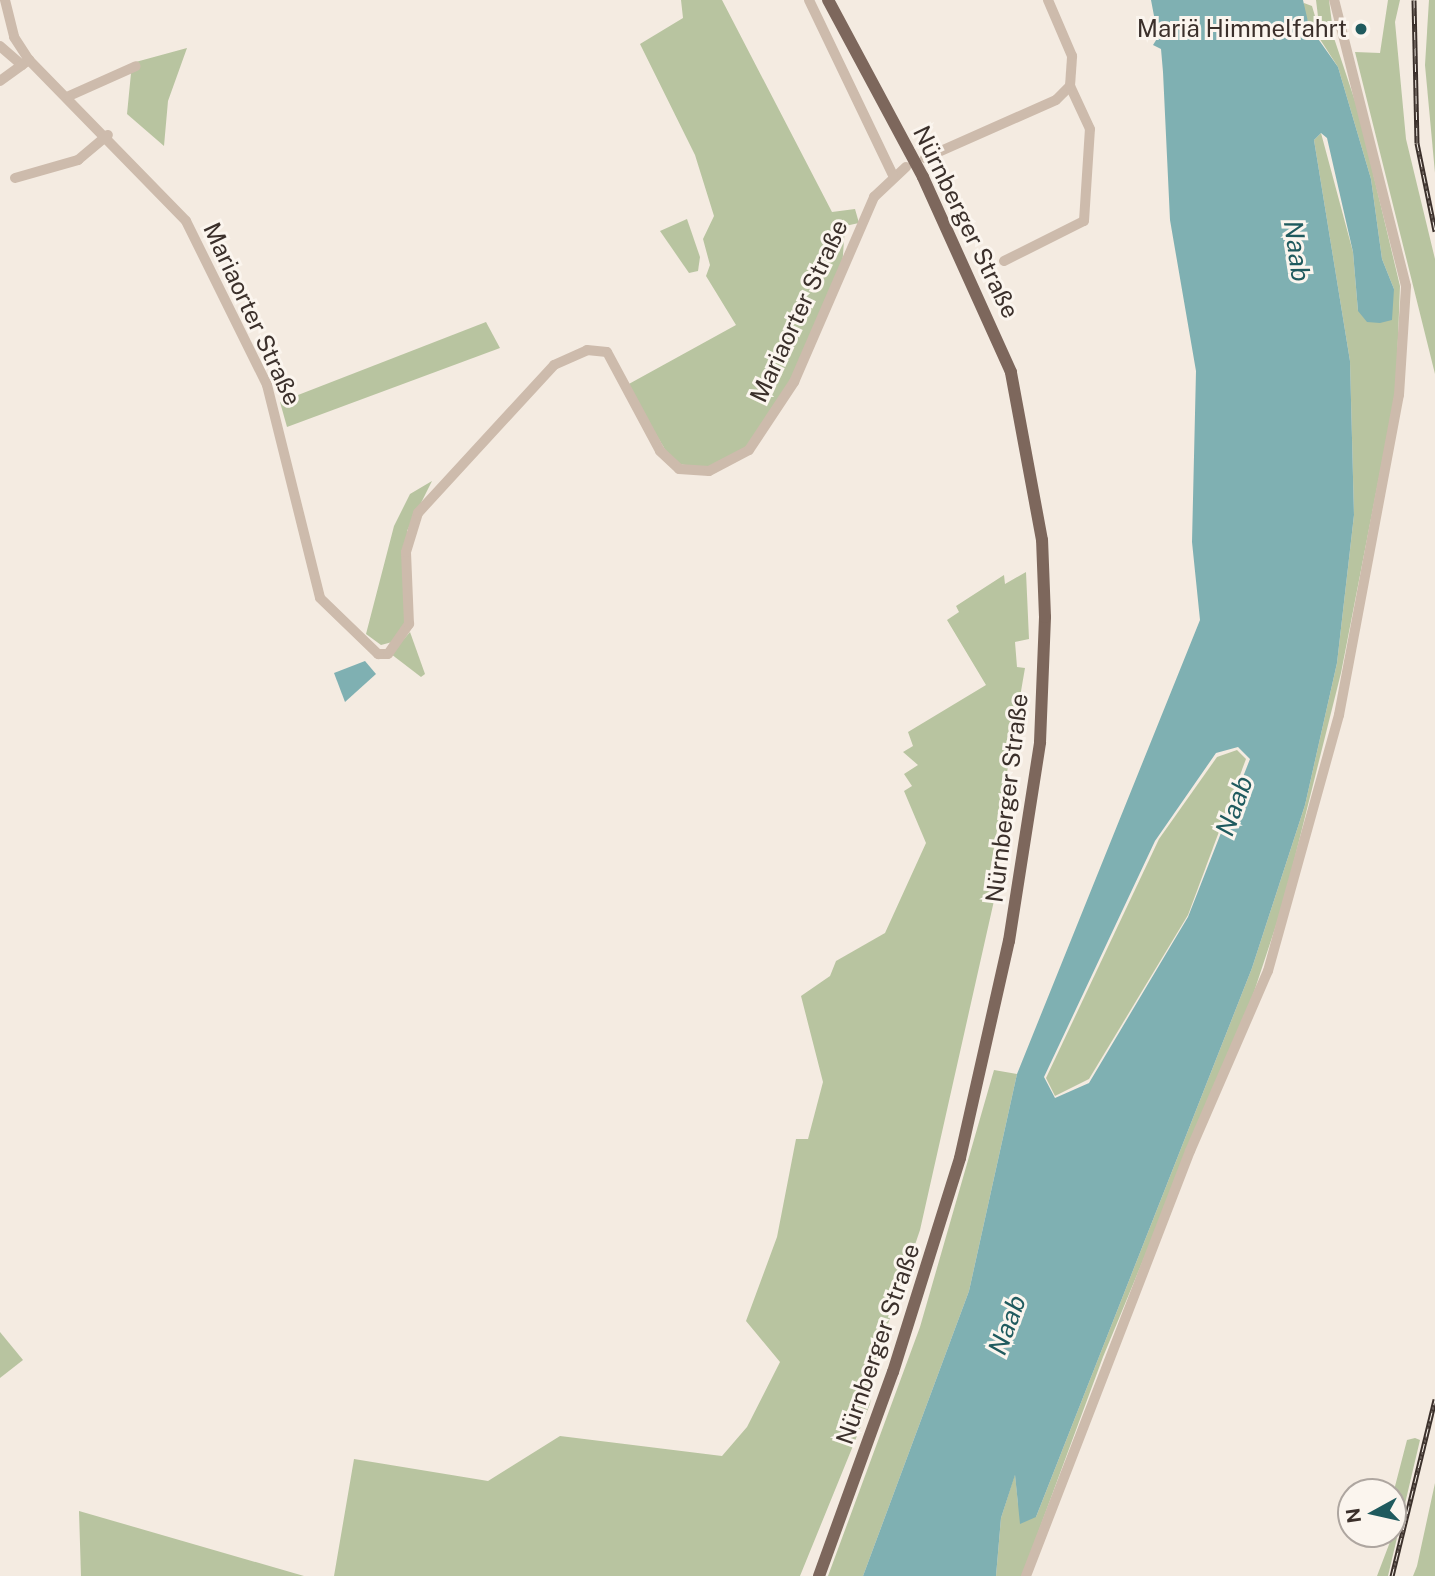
<!DOCTYPE html>
<meta charset="utf-8">
<style>
body{margin:0}
#map{position:relative;width:1435px;height:1576px;overflow:hidden;background:#f4ebe1;font-family:"Public Sans",sans-serif}
div>[style]{position:absolute}
.green>*{inset:0;background:#b8c4a0}
.water>*{inset:0;background:#7fb0b2}
.minor>*{height:10px;margin:-5px;padding:0 5px;transform-origin:5px;border-radius:5px;background:#cdbbac}
.major>*{height:12px;margin:-6px;padding:0 6px;transform-origin:6px;border-radius:6px;background:#7d675c}
.rail>*{height:5px;margin-top:-2.5px;transform-origin:0;background:repeating-linear-gradient(90deg,#fbf5ee 0 8px,#3b302b 0 16px);box-sizing:border-box;border-block:2px solid #3b302b}
.dots>*{width:19px;height:19px;translate:-50% -50%;box-sizing:border-box;border:4px solid #fbf5ee;border-radius:50%}
span{translate:-50% -50%;white-space:nowrap;text-align:center;line-height:1.15;-webkit-text-stroke:6px #fbf5ee;paint-order:stroke}
.poi-label{font-size:24px;color:#3b302b}
.right{translate:-100% -50%;text-align:right}
.street-label{font-size:24px;color:#3b302b}
.water-label{font-size:26px;color:#1f5a5e;font-style:italic}
.north{position:absolute;left:1337px;top:1478px;width:70px;height:70px;box-sizing:border-box;background:#fbf5ee;border:2px solid #aea6a0;border-radius:50%;rotate:262deg;font-size:19px;font-weight:700;line-height:28px;text-align:center;color:#3b302b}
.north::after{content:'';display:block;margin:auto;width:24px;height:32px;background:#1f5a5e;clip-path:polygon(50% 0,100% 100%,50% 72%,0 100%)}
</style>
<div id="map">
<div class="green">
<div style="clip-path:polygon(681px 0,722px 0,832px 212px,855px 209px,859px 223px,845px 226px,842px 269px,790px 387px,747px 449px,709px 469px,673px 463px,627px 385px,736px 325px,706px 276px,710px 265px,703px 239px,714px 216px,695px 155px,640px 44px,683px 18px)"></div>
<div style="clip-path:polygon(1316px 0,1329px 0,1333px 31px,1324px 32px,1332px 32px,1358px 110px,1400px 286px,1396px 390px,1341px 673px,1284px 901px,1254px 992px,1103px 1357px,1022px 1576px,996px 1576px,1001px 1518px,1015px 1474px,1018px 1504px,1036px 1517px,1252px 968px,1305px 805px,1337px 663px,1354px 515px,1350px 361px,1314px 140px,1321px 133px,1353px 252px,1358px 311px,1394px 289px,1382px 259px,1371px 179px,1338px 67px,1301px 10px,1304px 3px,1312px 6px,1320px 33px)"></div>
<div style="clip-path:polygon(1388px 0,1400px 0,1395px 22px,1406px 139px,1435px 259px,1435px 374px,1355px 52px,1380px 53px)"></div>
<div style="clip-path:polygon(1429px 0,1435px 0,1435px 173px,1425px 65px)"></div>
<div style="clip-path:polygon(187px 48px,168px 101px,164px 146px,127px 114px,132px 63px)"></div>
<div style="clip-path:polygon(687px 219px,700px 257px,698px 271px,689px 273px,660px 231px)"></div>
<div style="clip-path:polygon(486px 322px,500px 348px,287px 427px,280px 402px)"></div>
<div style="clip-path:polygon(432px 481px,407px 531px,409px 615px,396px 641px,381px 645px,366px 634px,394px 526px,410px 494px)"></div>
<div style="clip-path:polygon(1026px 572px,1029px 639px,1015px 642px,1017px 667px,1025px 668px,990px 871px,1000px 874px,920px 1230px,876px 1359px,870px 1404px,800px 1576px,334px 1576px,354px 1459px,488px 1481px,560px 1436px,722px 1456px,747px 1427px,780px 1362px,746px 1321px,777px 1237px,796px 1139px,808px 1139px,823px 1082px,801px 996px,830px 976px,836px 961px,885px 933px,926px 843px,904px 791px,912px 786px,904px 774px,918px 765px,903px 752px,913px 746px,908px 732px,986px 685px,947px 620px,959px 612px,956px 606px,1004px 575px,1005px 584px)"></div>
<div style="clip-path:polygon(410px 632px,425px 674px,421px 677px,391px 654px)"></div>
<div style="clip-path:polygon(1237px 750px,1246px 759px,1188px 915px,1089px 1079px,1055px 1096px,1046px 1078px,1159px 839px,1217px 757px)"></div>
<div style="clip-path:polygon(994px 1070px,1017px 1074px,969px 1291px,863px 1576px,828px 1576px,920px 1327px)"></div>
<div style="clip-path:polygon(0 1332px,23px 1360px,0 1378px)"></div>
<div style="clip-path:polygon(1415px 1438px,1420px 1440px,1388px 1576px,1377px 1576px,1393px 1534px,1393px 1494px,1407px 1440px)"></div>
<div style="clip-path:polygon(1435px 1483px,1435px 1576px,1413px 1576px,1417px 1566px)"></div>
<div style="clip-path:polygon(79px 1511px,304px 1576px,81px 1576px)"></div>
</div>
<div class="water">
<div style="clip-path:polygon(evenodd,1151px 0,1303px 0,1309px 26px,1338px 67px,1371px 179px,1382px 259px,1394px 289px,1392px 320px,1380px 323px,1367px 322px,1358px 311px,1353px 252px,1327px 138px,1321px 133px,1314px 140px,1350px 361px,1354px 515px,1337px 663px,1305px 805px,1252px 968px,1036px 1517px,1020px 1524px,1015px 1475px,1001px 1518px,996px 1576px,863px 1576px,969px 1291px,1017px 1074px,1200px 620px,1192px 542px,1196px 371px,1170px 220px,1163px 72px,1161px 49px,1153px 45px,1158px 37px,1151px 0,1238px 747px,1250px 759px,1188px 917px,1089px 1083px,1055px 1098px,1044px 1077px,1155px 841px,1216px 753px,1238px 747px)"></div>
<div style="clip-path:polygon(365px 661px,376px 674px,345px 702px,334px 673px)"></div>
</div>
<div class="minor">
<div style="left:5px;top:0;width:38px;rotate:76deg"></div>
<div style="left:14px;top:37px;width:27px;rotate:57deg"></div>
<div style="left:29px;top:60px;width:225px;rotate:45.7deg"></div>
<div style="left:186px;top:221px;width:183px;rotate:63.7deg"></div>
<div style="left:267px;top:385px;width:219px;rotate:76deg"></div>
<div style="left:320px;top:598px;width:81px;rotate:44deg"></div>
<div style="left:378px;top:654px;width:10px"></div>
<div style="left:388px;top:654px;width:37px;rotate:-55deg"></div>
<div style="left:409px;top:624px;width:72px;rotate:-92.4deg"></div>
<div style="left:406px;top:552px;width:41px;rotate:-72.9deg"></div>
<div style="left:418px;top:513px;width:201px;rotate:-47.4deg"></div>
<div style="left:554px;top:365px;width:36px;rotate:-24deg"></div>
<div style="left:587px;top:350px;width:20px;rotate:6deg"></div>
<div style="left:607px;top:352px;width:112px;rotate:61.8deg"></div>
<div style="left:660px;top:451px;width:26px;rotate:43deg"></div>
<div style="left:679px;top:469px;width:30px;rotate:4deg"></div>
<div style="left:709px;top:471px;width:45px;rotate:-27.7deg"></div>
<div style="left:749px;top:450px;width:82px;rotate:-56.5deg"></div>
<div style="left:794px;top:382px;width:202px;rotate:-66.6deg"></div>
<div style="left:874px;top:197px;width:44px;rotate:-43.2deg"></div>
<div style="left:809px;top:0;width:194px;rotate:64.4deg"></div>
<div style="left:0;top:46px;width:29px;rotate:41deg"></div>
<div style="left:22px;top:65px;width:9px;rotate:-36deg"></div>
<div style="left:0;top:81px;width:27px;rotate:-36deg"></div>
<div style="left:69px;top:96px;width:73px;rotate:-24.1deg"></div>
<div style="left:925px;top:158px;width:143px;rotate:-23.9deg"></div>
<div style="left:1056px;top:100px;width:20px;rotate:-45deg"></div>
<div style="left:15px;top:178px;width:66px;rotate:-15.9deg"></div>
<div style="left:78px;top:160px;width:39px;rotate:-40deg"></div>
<div style="left:1004px;top:261px;width:89px;rotate:-26.6deg"></div>
<div style="left:1084px;top:221px;width:92px;rotate:-86.3deg"></div>
<div style="left:1090px;top:129px;width:47px;rotate:-114.9deg"></div>
<div style="left:1070px;top:86px;width:30px;rotate:-86deg"></div>
<div style="left:1072px;top:56px;width:61px;rotate:-113.2deg"></div>
<div style="left:1026px;top:1576px;width:456px;rotate:-68.9deg"></div>
<div style="left:1190px;top:1151px;width:196px;rotate:-66.6deg"></div>
<div style="left:1268px;top:971px;width:266px;rotate:-74.5deg"></div>
<div style="left:1339px;top:715px;width:326px;rotate:-79.4deg"></div>
<div style="left:1399px;top:395px;width:109px;rotate:-86.3deg"></div>
<div style="left:1406px;top:286px;width:295px;rotate:-104.1deg"></div>
</div>
<div class="major">
<div style="left:819px;top:1576px;width:217px;rotate:-70.1deg"></div>
<div style="left:893px;top:1372px;width:224px;rotate:-72.6deg"></div>
<div style="left:960px;top:1158px;width:222px;rotate:-77.3deg"></div>
<div style="left:1009px;top:941px;width:201px;rotate:-81.1deg"></div>
<div style="left:1040px;top:742px;width:125px;rotate:-87.7deg"></div>
<div style="left:1045px;top:617px;width:77px;rotate:-92.2deg"></div>
<div style="left:1042px;top:540px;width:171px;rotate:-100.5deg"></div>
<div style="left:1011px;top:372px;width:214px;rotate:-114.3deg"></div>
<div style="left:923px;top:177px;width:201px;rotate:-118.2deg"></div>
</div>
<div class="rail">
<div style="left:1414px;top:0;width:143px;rotate:88.8deg"></div>
<div style="left:1417px;top:143px;width:90px;rotate:78.4deg"></div>
<div style="left:1392px;top:1576px;width:182px;rotate:-76.3deg"></div>
</div>
<div class="dots">
<div style="left:1361px;top:29px;background:#1f5a5e"></div>
</div>
<div class="poi-label">
<span class="right" style="left:1347px;top:29px">Mariä Himmelfahrt</span>
</div>
<div class="street-label">
<span style="left:966px;top:222px;rotate:64deg">Nürnberger Straße</span>
<span style="left:799px;top:311px;rotate:-65deg">Mariaorter Straße</span>
<span style="left:252px;top:314px;rotate:65deg">Mariaorter Straße</span>
<span style="left:1007px;top:798px;rotate:-83deg">Nürnberger Straße</span>
<span style="left:878px;top:1344px;rotate:-71deg">Nürnberger Straße</span>
</div>
<div class="water-label">
<span style="left:1297px;top:251px;rotate:82deg">Naab</span>
<span style="left:1234px;top:806px;rotate:-70deg">Naab</span>
<span style="left:1007px;top:1325px;rotate:-69deg">Naab</span>
</div>
<div class="north">N</div>
</div>
